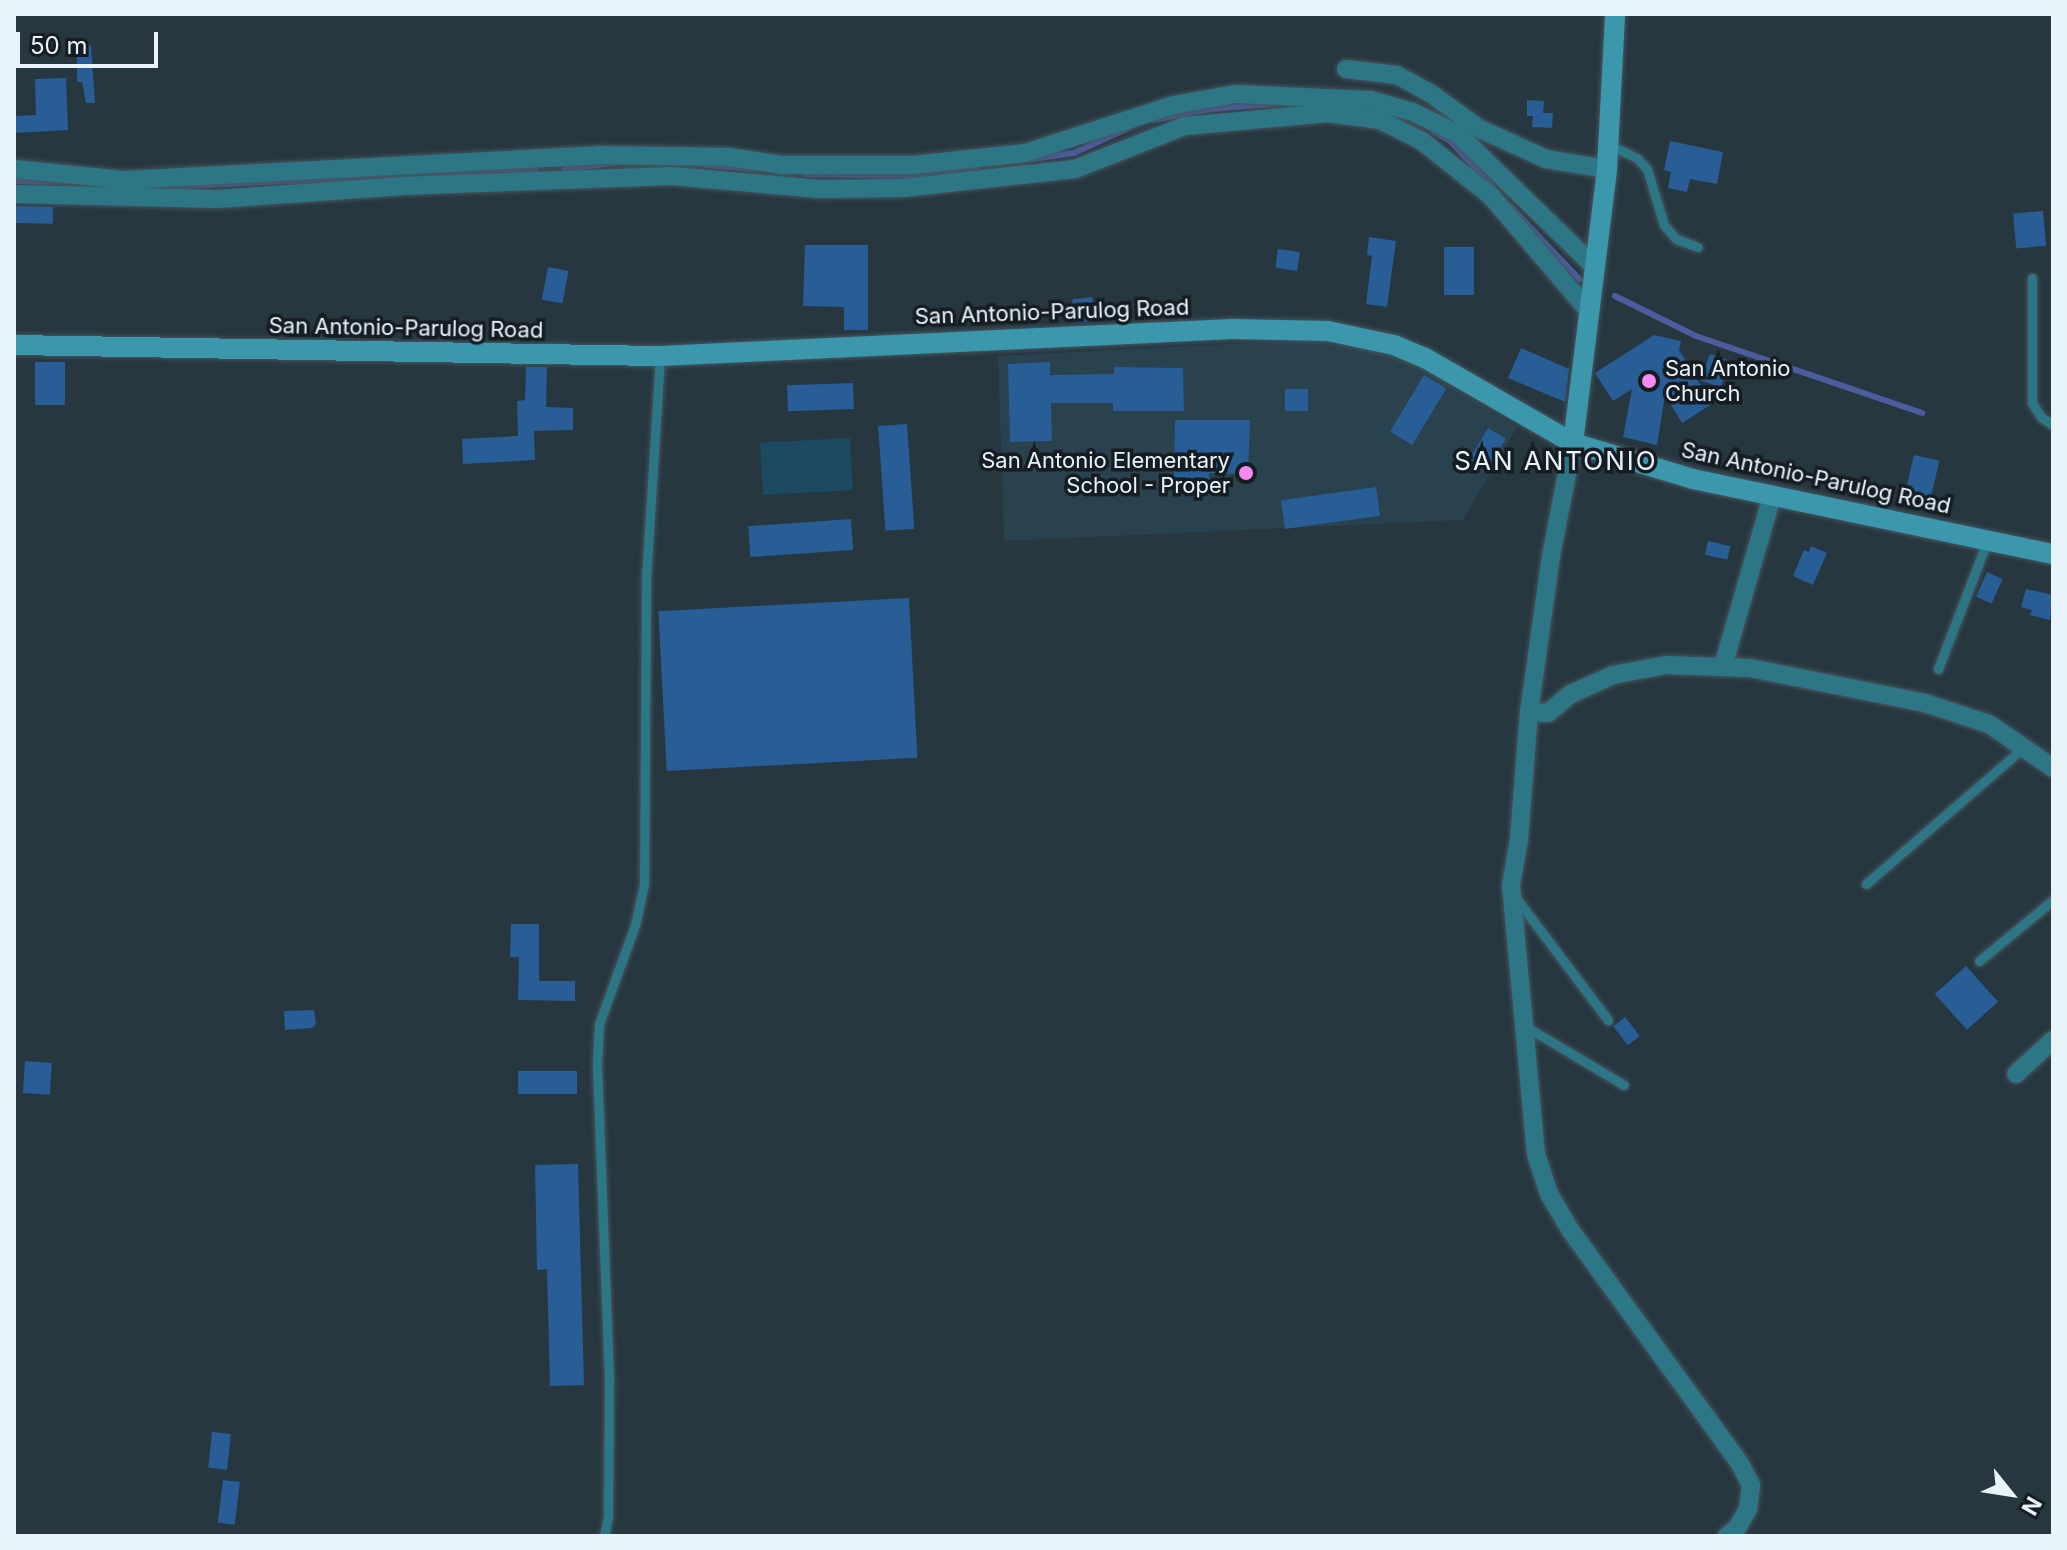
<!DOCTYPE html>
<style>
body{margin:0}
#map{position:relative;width:2067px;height:1550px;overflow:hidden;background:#263740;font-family:Inter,sans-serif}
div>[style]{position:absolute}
.built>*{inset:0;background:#2a414e}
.green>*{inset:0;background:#1d4a61;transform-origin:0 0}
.stream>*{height:6px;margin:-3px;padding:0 3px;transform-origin:3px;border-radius:3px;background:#4c5c9e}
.building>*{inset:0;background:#285d95;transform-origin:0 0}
.roads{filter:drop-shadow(0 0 2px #45555e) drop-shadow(0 0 2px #45555e)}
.lane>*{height:9px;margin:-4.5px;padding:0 4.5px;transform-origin:4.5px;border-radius:4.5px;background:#2d7686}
.street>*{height:18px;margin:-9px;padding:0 9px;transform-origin:9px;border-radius:9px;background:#2d7686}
.secondary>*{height:20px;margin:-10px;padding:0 10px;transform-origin:10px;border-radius:10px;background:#3a97ac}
.dots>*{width:22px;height:22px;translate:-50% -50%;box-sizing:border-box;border:4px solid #161d22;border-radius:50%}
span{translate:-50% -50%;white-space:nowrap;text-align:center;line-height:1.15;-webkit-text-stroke:7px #161d22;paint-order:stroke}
.street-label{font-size:22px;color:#e9f3fa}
.poi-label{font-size:22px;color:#e9f3fa}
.left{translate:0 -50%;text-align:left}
.right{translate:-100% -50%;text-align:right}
.quarter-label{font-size:26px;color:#e9f3fa;letter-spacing:2px}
.frame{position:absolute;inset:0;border:16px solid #e9f3fa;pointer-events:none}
.north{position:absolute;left:1971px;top:1454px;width:80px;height:80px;-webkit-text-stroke:6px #161d22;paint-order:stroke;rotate:120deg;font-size:22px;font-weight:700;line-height:32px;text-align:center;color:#e9f3fa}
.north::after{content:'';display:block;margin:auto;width:28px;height:36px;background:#e9f3fa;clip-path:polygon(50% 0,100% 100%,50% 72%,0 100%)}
.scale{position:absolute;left:16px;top:32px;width:142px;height:36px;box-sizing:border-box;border:4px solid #e9f3fa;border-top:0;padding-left:10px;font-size:24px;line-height:28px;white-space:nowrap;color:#e9f3fa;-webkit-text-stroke:6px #161d22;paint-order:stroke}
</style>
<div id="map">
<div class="built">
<div style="clip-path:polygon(1323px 339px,1375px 348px,1416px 364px,1517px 427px,1463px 520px,1004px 541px,998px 356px)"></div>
</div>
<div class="green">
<div style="left:850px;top:438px;width:52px;height:90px;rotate:87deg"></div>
</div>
<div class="stream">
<div style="left:1153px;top:120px;width:59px;rotate:-10.7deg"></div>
<div style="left:1211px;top:109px;width:61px;rotate:-4.7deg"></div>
<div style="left:1434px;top:132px;width:18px;rotate:29deg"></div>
<div style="left:1450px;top:141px;width:63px;rotate:46.9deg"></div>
<div style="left:1032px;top:159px;width:42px;rotate:-8.1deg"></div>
<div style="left:1074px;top:153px;width:67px;rotate:-24.7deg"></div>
<div style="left:706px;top:165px;width:48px;rotate:4.8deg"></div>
<div style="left:565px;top:169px;width:50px;rotate:-6.8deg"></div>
<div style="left:805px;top:174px;width:114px;rotate:1deg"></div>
<div style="left:919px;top:176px;width:60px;rotate:-8.7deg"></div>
<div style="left:14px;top:181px;width:46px;rotate:1.2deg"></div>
<div style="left:175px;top:186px;width:360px;rotate:-2.5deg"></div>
<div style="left:1511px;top:207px;width:100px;rotate:46.6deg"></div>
<div style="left:1615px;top:296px;width:90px;rotate:26.3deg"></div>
<div style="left:1696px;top:336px;width:239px;rotate:18.8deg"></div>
</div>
<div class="building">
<div style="clip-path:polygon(91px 45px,95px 103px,86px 103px,82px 82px,77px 82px,77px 47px)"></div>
<div style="clip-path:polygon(66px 78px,68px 130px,14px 133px,14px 116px,36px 115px,35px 79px)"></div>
<div style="clip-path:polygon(1527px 100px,1544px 101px,1543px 113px,1553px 113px,1552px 128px,1532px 127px,1533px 116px,1527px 116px)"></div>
<div style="clip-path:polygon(1670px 141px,1723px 152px,1717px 184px,1690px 179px,1687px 192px,1668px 188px,1671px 172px,1664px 170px)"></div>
<div style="left:14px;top:206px;width:39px;height:17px;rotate:1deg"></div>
<div style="left:2043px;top:211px;width:35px;height:30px;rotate:85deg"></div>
<div style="clip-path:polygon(1369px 237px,1396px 241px,1387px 307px,1366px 304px,1372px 256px,1367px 255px)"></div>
<div style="clip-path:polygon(805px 245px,868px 245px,868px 330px,844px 330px,844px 307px,803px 306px)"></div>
<div style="left:1474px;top:247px;width:48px;height:30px;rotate:90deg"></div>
<div style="left:1278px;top:249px;width:22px;height:19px;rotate:8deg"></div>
<div style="left:548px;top:267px;width:21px;height:33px;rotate:11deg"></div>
<div style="left:1092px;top:297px;width:24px;height:20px;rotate:83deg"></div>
<div style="clip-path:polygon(1654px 335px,1681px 341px,1679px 350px,1712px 404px,1682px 423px,1665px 395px,1657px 445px,1623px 437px,1632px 389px,1613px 401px,1595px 373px)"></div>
<div style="clip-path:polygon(1521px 348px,1569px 369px,1565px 402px,1508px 378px)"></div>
<div style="left:1710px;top:354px;width:21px;height:28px;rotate:19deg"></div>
<div style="left:35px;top:362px;width:30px;height:43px"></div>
<div style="clip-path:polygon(1050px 362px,1050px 375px,1114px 374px,1114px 367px,1183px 368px,1184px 411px,1113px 411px,1113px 403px,1051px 403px,1052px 441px,1010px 442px,1008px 364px)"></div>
<div style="clip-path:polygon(526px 367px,547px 367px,546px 407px,573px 408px,573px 430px,534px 431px,535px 460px,463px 464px,462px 439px,518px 436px,517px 401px,525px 400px)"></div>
<div style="left:1424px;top:375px;width:26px;height:66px;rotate:31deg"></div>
<div style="left:853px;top:383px;width:26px;height:66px;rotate:88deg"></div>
<div style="left:1285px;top:389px;width:23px;height:22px"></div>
<div style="clip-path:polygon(1175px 420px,1250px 420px,1248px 474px,1209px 473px,1209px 479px,1174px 478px)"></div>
<div style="left:907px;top:424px;width:105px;height:29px;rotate:86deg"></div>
<div style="left:1488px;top:428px;width:21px;height:37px;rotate:31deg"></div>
<div style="left:1914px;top:455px;width:26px;height:38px;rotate:13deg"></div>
<div style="left:1376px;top:487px;width:29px;height:96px;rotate:82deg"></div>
<div style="left:851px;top:519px;width:31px;height:103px;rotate:86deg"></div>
<div style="left:1708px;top:541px;width:23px;height:14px;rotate:13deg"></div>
<div style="clip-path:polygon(1811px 546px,1827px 553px,1813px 585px,1793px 576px,1804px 550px,1809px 552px)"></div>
<div style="left:1987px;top:572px;width:17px;height:27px;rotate:24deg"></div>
<div style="clip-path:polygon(2026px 589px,2053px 595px,2050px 620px,2030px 615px,2032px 610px,2021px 607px)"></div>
<div style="left:909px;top:598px;width:160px;height:251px;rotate:87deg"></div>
<div style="clip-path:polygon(511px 924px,539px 924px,539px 981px,575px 981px,575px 1001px,518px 1000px,519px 957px,510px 957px)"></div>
<div style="left:1966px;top:966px;width:48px;height:42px;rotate:48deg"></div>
<div style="clip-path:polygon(314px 1010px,316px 1024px,312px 1028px,285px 1030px,284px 1011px)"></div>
<div style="left:1625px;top:1017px;width:24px;height:15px;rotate:52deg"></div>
<div style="left:25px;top:1061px;width:27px;height:32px;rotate:4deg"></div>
<div style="left:577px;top:1071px;width:23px;height:59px;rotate:90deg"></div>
<div style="clip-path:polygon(578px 1164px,584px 1385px,550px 1386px,547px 1269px,537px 1270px,535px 1165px)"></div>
<div style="left:212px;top:1432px;width:19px;height:36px;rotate:6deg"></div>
<div style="left:223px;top:1480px;width:17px;height:43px;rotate:7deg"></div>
</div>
<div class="roads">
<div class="lane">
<div style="left:1608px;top:144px;width:32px;rotate:26deg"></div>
<div style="left:1637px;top:158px;width:15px;rotate:48deg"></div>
<div style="left:1647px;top:169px;width:59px;rotate:73.1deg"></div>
<div style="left:1664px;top:225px;width:18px;rotate:49deg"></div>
<div style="left:1676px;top:239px;width:23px;rotate:20deg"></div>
<div style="left:2032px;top:278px;width:125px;rotate:90deg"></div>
<div style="left:2032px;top:403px;width:17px;rotate:57deg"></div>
<div style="left:2041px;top:417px;width:14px;rotate:34deg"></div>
<div style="left:1938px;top:669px;width:139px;rotate:-69deg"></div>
<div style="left:1866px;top:884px;width:209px;rotate:-40.9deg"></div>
<div style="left:1516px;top:898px;width:153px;rotate:53deg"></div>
<div style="left:1979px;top:961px;width:96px;rotate:-39.5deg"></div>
<div style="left:1525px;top:1026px;width:115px;rotate:30.8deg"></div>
<div style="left:604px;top:1536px;width:19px;rotate:-78deg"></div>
<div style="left:608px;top:1517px;width:138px;rotate:-89.6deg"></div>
<div style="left:609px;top:1379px;width:315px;rotate:-92.2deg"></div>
<div style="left:597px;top:1064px;width:40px;rotate:-87.1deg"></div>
<div style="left:599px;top:1024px;width:105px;rotate:-70deg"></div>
<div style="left:635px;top:925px;width:42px;rotate:-77.6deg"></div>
<div style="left:644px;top:884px;width:305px;rotate:-89.6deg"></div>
<div style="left:646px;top:579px;width:223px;rotate:-86.4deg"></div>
</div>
<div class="street">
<div style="left:1346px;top:69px;width:51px;rotate:6.7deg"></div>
<div style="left:1397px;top:75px;width:38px;rotate:29deg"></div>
<div style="left:1430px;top:93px;width:62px;rotate:35.8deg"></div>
<div style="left:1480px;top:129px;width:72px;rotate:24.4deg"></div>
<div style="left:1546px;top:159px;width:62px;rotate:9.3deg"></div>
<div style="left:14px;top:169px;width:112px;rotate:5.7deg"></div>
<div style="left:125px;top:180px;width:474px;rotate:-3deg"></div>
<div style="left:598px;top:155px;width:131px;rotate:0.9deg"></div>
<div style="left:729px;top:157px;width:55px;rotate:8.4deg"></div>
<div style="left:783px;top:165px;width:130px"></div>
<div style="left:913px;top:165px;width:113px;rotate:-6.1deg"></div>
<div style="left:1025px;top:153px;width:157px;rotate:-17.9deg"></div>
<div style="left:1174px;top:105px;width:63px;rotate:-10.1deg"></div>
<div style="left:1236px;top:94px;width:134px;rotate:2.6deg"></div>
<div style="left:1370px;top:100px;width:45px;rotate:15.6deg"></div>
<div style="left:1413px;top:112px;width:50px;rotate:26.1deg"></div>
<div style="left:1458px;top:134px;width:192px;rotate:44.2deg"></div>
<div style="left:14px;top:194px;width:203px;rotate:1.4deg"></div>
<div style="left:217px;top:199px;width:184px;rotate:-4deg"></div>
<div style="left:401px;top:186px;width:271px;rotate:-2.1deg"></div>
<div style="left:672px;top:176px;width:151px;rotate:5deg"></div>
<div style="left:822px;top:189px;width:81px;rotate:-0.7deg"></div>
<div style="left:903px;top:188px;width:173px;rotate:-6.3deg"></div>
<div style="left:1075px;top:169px;width:118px;rotate:-21.4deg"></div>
<div style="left:1185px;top:126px;width:144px;rotate:-5.2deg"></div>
<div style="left:1328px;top:113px;width:52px;rotate:7.7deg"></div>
<div style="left:1380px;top:120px;width:47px;rotate:26.6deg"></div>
<div style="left:1422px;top:141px;width:88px;rotate:38.6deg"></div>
<div style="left:1491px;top:196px;width:151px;rotate:49.6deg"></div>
<div style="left:1573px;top:443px;width:115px;rotate:101deg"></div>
<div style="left:1551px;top:556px;width:158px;rotate:98deg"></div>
<div style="left:1529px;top:712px;width:128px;rotate:94.5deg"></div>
<div style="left:1519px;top:840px;width:46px;rotate:100.1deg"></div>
<div style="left:1511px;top:885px;width:270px;rotate:84.7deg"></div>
<div style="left:1536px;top:1154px;width:42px;rotate:72deg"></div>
<div style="left:1549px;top:1194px;width:43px;rotate:59.3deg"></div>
<div style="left:1571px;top:1231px;width:288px;rotate:54deg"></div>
<div style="left:1740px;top:1464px;width:24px;rotate:62deg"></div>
<div style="left:1751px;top:1485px;width:24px;rotate:97deg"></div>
<div style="left:1748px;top:1509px;width:22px;rotate:120deg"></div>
<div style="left:1737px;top:1528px;width:13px;rotate:141deg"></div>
<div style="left:1723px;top:666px;width:177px;rotate:-73.9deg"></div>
<div style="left:1529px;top:712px;width:19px;rotate:3deg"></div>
<div style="left:1548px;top:713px;width:30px;rotate:-40deg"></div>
<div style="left:1571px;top:694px;width:46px;rotate:-24.3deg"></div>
<div style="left:1613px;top:675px;width:54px;rotate:-10.7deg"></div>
<div style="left:1666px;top:665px;width:84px;rotate:2deg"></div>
<div style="left:1750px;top:668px;width:178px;rotate:11.3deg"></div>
<div style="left:1925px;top:703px;width:67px;rotate:18.2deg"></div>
<div style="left:1989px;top:724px;width:78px;rotate:34.5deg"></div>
<div style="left:2016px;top:1074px;width:50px;rotate:-42.6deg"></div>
</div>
<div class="secondary">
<div style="left:14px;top:345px;width:646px;rotate:0.98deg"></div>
<div style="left:660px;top:356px;width:573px;rotate:-2.7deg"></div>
<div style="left:1232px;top:329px;width:96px;rotate:1.2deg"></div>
<div style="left:1328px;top:331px;width:67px;rotate:12deg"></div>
<div style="left:1394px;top:345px;width:34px;rotate:23deg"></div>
<div style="left:1425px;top:358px;width:171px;rotate:29.9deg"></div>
<div style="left:1573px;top:443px;width:125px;rotate:16.7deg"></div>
<div style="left:1693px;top:479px;width:368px;rotate:11.8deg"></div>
<div style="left:1573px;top:443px;width:276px;rotate:-82.9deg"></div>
<div style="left:1607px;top:169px;width:155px;rotate:-87deg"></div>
</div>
</div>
<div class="dots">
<div style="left:1649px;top:381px;background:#f489f0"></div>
<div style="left:1246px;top:473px;background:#f489f0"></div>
</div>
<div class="street-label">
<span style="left:1052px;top:312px;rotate:-2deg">San Antonio-Parulog Road</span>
<span style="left:406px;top:328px;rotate:1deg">San Antonio-Parulog Road</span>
<span style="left:1816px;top:478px;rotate:12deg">San Antonio-Parulog Road</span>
</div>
<div class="poi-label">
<span class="left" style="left:1665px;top:381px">San Antonio<br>Church</span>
<span class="right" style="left:1230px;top:473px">San Antonio Elementary<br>School - Proper</span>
</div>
<div class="quarter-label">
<span style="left:1556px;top:461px">SAN ANTONIO</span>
</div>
<div class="frame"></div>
<div class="north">N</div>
<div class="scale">50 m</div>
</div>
